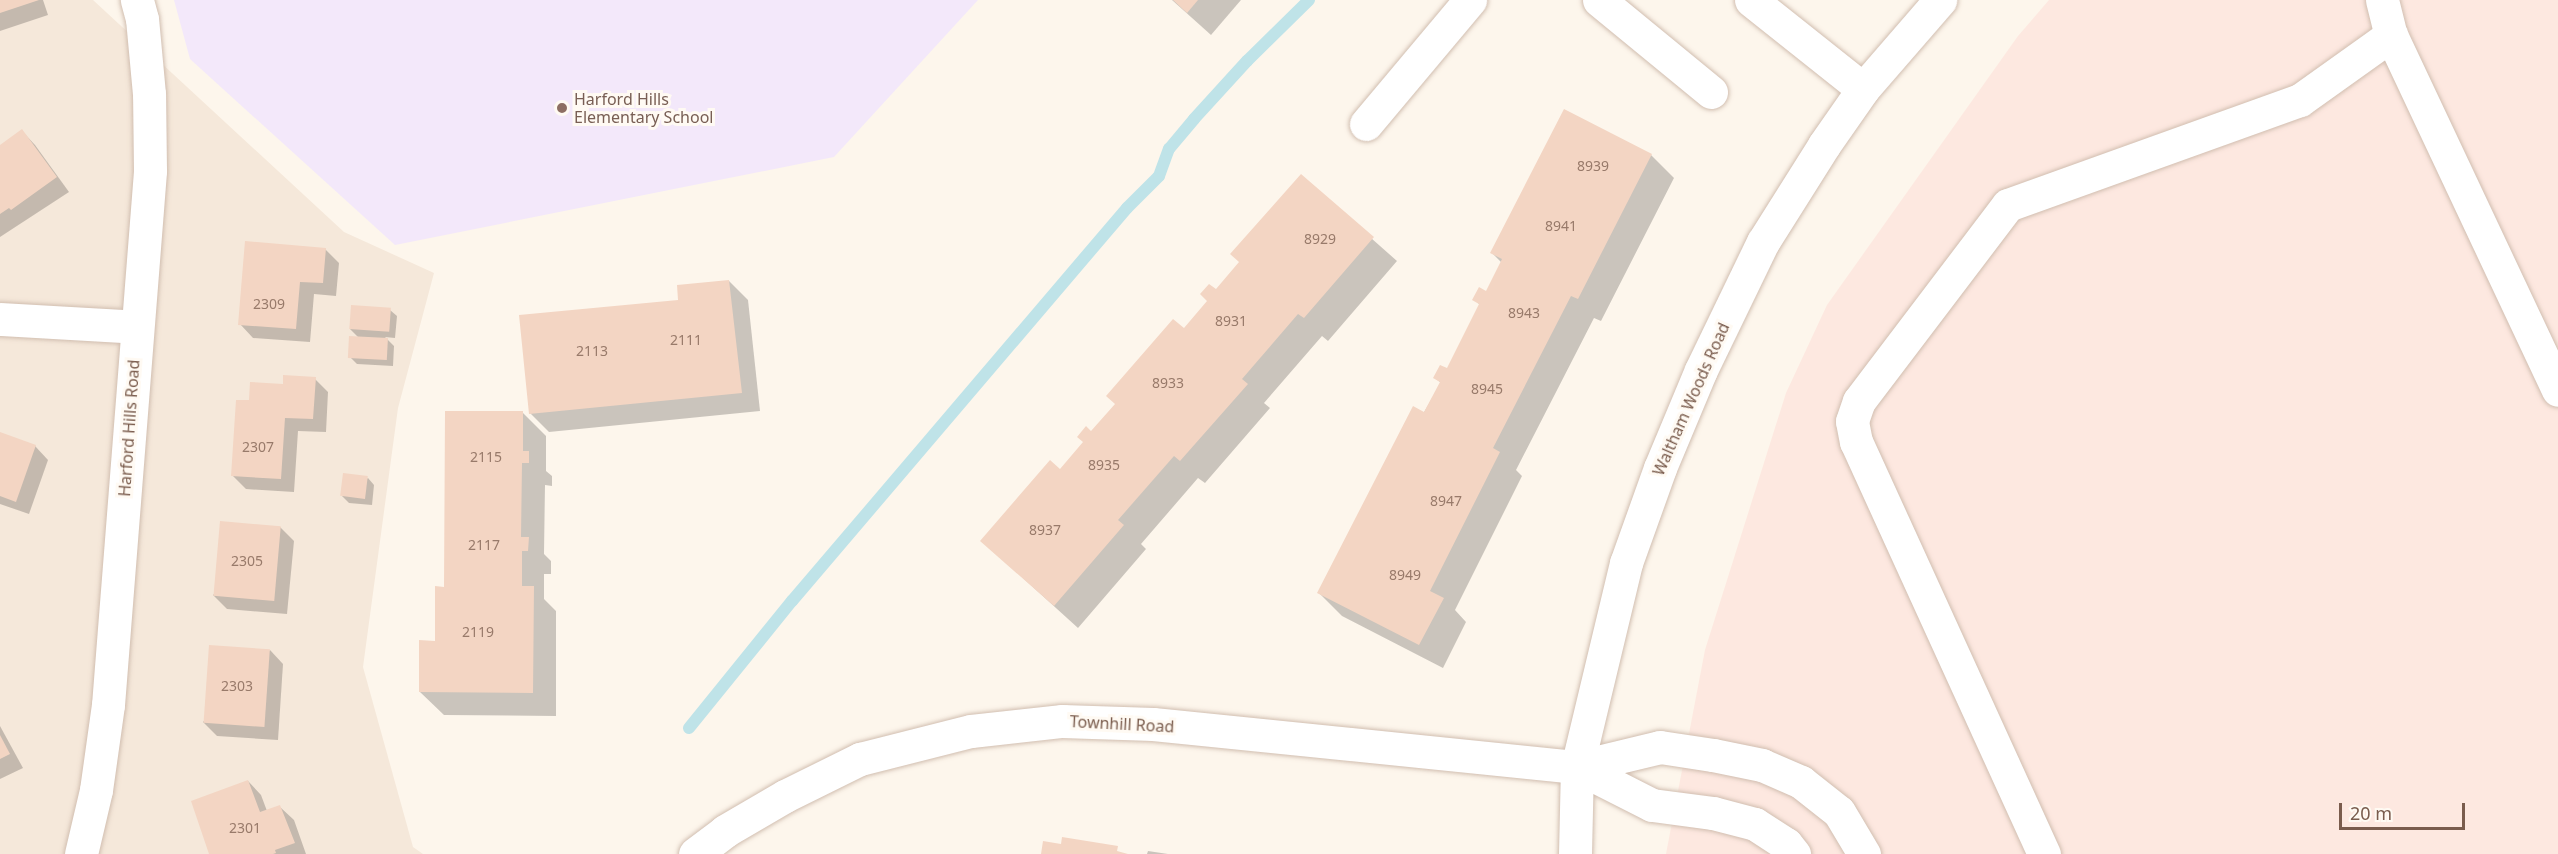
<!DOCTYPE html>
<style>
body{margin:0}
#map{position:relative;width:2558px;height:854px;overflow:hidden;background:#fdf6ec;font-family:"Noto Sans",sans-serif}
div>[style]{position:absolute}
.residential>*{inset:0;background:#f5e8da}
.commercial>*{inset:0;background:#fde8e0}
.education>*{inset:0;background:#f3e8fa}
.shadow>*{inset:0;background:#0003}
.stream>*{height:12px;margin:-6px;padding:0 6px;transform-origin:6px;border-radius:6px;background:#bfe3e8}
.building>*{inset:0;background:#f3d5c3;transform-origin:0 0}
.roads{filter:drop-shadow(0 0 2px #d1beb0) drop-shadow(0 0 2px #d1beb0)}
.minor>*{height:33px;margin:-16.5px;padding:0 16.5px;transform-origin:16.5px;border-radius:16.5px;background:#fff}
.dots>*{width:16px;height:16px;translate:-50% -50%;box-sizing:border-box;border:3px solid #fffaf3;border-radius:50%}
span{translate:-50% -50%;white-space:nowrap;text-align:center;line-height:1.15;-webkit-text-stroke:6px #fffaf3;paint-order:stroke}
.number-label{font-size:14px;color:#987a6a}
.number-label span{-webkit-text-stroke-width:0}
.education-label{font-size:16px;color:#785e54}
.left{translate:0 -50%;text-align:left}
.street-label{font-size:16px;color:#7a5c4d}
.scale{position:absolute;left:2339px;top:803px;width:126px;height:27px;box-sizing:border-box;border:3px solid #7a5c4d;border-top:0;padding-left:8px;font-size:18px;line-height:21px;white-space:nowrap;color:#7a5c4d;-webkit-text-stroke:4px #fffaf3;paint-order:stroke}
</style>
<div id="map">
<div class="residential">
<div style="clip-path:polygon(0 0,93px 0,344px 232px,434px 273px,398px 408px,363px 667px,413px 847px,423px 854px,0 854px)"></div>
</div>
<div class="commercial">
<div style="clip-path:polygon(2049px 0,2558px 0,2558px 854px,1666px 854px,1705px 650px,1786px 393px,1827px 305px,2018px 36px)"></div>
</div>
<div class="education">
<div style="clip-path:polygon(174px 0,978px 0,834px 157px,395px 245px,190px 59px)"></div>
</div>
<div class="shadow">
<div style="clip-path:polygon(0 0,43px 0,48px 15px,0 31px)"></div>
<div style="clip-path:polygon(1172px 0,1241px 0,1211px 35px)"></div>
<div style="clip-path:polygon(22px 131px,35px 145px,69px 192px,0 237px,0 147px)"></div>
<div style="clip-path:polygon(1651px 155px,1674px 178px,1601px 321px,1594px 318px,1516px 470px,1522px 476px,1455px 610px,1466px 622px,1443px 668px,1342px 616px,1319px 593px,1441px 383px,1435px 378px,1448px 370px,1480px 305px,1474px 299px,1487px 293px,1502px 263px,1492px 253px)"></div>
<div style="clip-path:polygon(1301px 176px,1397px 261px,1328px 341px,1322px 336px,1264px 403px,1270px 408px,1205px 483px,1198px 478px,1141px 544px,1146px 549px,1078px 628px,982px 541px,1060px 471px,1184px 330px,1241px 263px)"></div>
<div style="clip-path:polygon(325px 249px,339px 263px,336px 296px,314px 294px,310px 342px,253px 338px,240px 324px)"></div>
<div style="clip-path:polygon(729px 281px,748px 300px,760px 411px,549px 432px,530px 413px,680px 301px)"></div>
<div style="clip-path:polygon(390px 310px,397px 316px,395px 338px,385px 337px,394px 346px,393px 366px,357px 364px,350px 357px,359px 338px,350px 329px)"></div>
<div style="clip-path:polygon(315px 379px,328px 392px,326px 432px,298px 431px,294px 492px,246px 489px,232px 475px,250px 402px,284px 385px)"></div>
<div style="clip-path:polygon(523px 413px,546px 436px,546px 471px,552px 476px,552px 486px,545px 485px,544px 554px,551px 561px,551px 574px,544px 574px,544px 599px,556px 611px,556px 716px,444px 715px,420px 692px,437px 643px,446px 588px)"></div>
<div style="clip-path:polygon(0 434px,35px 446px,48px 460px,29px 514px,0 504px)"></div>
<div style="clip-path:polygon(368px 478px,374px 485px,372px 505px,349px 503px,342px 496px)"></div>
<div style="clip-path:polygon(280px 527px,294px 541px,287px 614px,227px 609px,213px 595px)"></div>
<div style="clip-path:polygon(270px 650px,283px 664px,278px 740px,217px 736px,203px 722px)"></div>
<div style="clip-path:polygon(0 726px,23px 768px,0 779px)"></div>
<div style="clip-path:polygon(248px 781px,261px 795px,267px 811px,280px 807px,294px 820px,306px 854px,211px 854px)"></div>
<div style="clip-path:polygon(1148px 851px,1168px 854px,1147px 854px)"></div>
</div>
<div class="stream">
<div style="left:689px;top:728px;width:164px;rotate:-51deg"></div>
<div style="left:792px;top:601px;width:516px;rotate:-49.56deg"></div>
<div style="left:1127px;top:208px;width:45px;rotate:-45deg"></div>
<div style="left:1159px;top:176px;width:29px;rotate:-70deg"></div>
<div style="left:1169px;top:149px;width:39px;rotate:-50deg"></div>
<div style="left:1194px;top:119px;width:79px;rotate:-47.6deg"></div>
<div style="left:1247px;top:61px;width:87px;rotate:-44.5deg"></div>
</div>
<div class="building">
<div style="clip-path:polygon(0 0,39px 0,0 13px)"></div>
<div style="clip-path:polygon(1173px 0,1198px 0,1187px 13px)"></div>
<div style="clip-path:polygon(1564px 109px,1652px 154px,1578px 299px,1571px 296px,1493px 448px,1500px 452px,1430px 591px,1444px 598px,1419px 645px,1317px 593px,1413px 406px,1424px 412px,1440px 382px,1433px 378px,1440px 365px,1447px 368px,1479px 304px,1472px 300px,1479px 287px,1486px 291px,1502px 259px,1490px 253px)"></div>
<div style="clip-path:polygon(22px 129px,57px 177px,11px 210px,9px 208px,0 214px,0 145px)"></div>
<div style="clip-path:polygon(1301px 174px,1374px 237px,1304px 318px,1298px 314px,1242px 379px,1248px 384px,1180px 461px,1174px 456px,1118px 520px,1124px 525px,1054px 606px,980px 541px,1050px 460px,1060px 469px,1083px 442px,1077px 437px,1086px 426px,1091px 431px,1115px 404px,1106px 396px,1173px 319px,1184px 328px,1207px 301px,1200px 294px,1209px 284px,1216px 289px,1239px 262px,1230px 254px)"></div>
<div style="clip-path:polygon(245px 241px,326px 248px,323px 283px,300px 282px,296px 329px,238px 325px)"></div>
<div style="clip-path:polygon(729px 280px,742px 393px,529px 414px,519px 315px,678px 300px,677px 285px)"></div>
<div style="left:351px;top:305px;width:40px;height:24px;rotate:4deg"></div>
<div style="left:349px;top:336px;width:39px;height:22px;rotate:3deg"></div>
<div style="clip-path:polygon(283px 375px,316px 377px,313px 419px,285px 418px,281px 479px,231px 476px,236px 400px,249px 400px,250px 382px,283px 384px)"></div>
<div style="clip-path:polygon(445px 411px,523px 411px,523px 451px,529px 451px,529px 463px,522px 463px,521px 537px,529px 537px,528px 551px,522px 551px,522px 586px,534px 586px,533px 693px,419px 692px,419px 640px,435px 641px,435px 586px,444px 587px)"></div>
<div style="clip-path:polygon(0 432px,36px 445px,16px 502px,0 496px)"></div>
<div style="left:343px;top:473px;width:25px;height:23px;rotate:7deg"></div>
<div style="left:220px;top:521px;width:61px;height:75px;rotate:5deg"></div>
<div style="left:209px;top:645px;width:61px;height:78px;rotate:4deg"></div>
<div style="clip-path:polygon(0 735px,10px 754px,0 759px)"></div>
<div style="clip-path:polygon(248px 780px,260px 812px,280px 805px,295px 843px,275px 850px,276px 853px,273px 854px,209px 854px,191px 801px)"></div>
<div style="clip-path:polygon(1062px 837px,1118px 846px,1117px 851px,1128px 854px,1041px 854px,1043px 841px,1061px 844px)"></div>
</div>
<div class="roads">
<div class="minor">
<div style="left:1599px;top:0;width:145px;rotate:39.4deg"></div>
<div style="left:1751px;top:0;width:143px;rotate:38.5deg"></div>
<div style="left:2382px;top:0;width:36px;rotate:76deg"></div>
<div style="left:2391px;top:35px;width:392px;rotate:64.8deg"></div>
<div style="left:1366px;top:124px;width:162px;rotate:-50deg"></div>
<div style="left:0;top:319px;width:137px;rotate:3.3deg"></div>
<div style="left:1577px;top:767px;width:84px;rotate:26.9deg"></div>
<div style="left:1652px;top:805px;width:62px;rotate:7.5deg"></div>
<div style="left:1713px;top:813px;width:43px;rotate:14.7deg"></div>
<div style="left:1755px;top:824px;width:37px;rotate:33deg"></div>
<div style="left:1786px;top:844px;width:13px;rotate:51deg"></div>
<div style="left:81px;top:854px;width:66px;rotate:-76.8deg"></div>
<div style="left:96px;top:790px;width:86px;rotate:-82deg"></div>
<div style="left:108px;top:705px;width:536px;rotate:-85.5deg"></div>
<div style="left:150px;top:171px;width:77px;rotate:-90.7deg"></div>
<div style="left:149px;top:94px;width:75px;rotate:-95.3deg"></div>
<div style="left:142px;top:19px;width:20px;rotate:-105deg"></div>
<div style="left:695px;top:854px;width:38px;rotate:-37deg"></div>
<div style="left:725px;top:831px;width:69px;rotate:-30.3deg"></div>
<div style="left:785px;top:796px;width:84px;rotate:-26.3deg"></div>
<div style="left:860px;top:759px;width:114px;rotate:-14.2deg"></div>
<div style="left:971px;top:731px;width:92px;rotate:-6.3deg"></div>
<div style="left:1062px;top:721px;width:91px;rotate:1.9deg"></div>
<div style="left:1153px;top:724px;width:426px;rotate:5.8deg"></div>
<div style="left:1577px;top:767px;width:85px;rotate:-13.5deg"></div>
<div style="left:1660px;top:747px;width:54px;rotate:8.6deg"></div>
<div style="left:1713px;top:755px;width:50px;rotate:11.5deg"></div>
<div style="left:1762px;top:765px;width:43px;rotate:23.6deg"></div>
<div style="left:1801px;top:782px;width:48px;rotate:38.3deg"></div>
<div style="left:1839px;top:812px;width:49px;rotate:59.2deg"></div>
<div style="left:1575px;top:854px;width:87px;rotate:-88.7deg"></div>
<div style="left:1577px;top:767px;width:210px;rotate:-76.5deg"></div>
<div style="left:1626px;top:563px;width:101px;rotate:-70.3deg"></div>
<div style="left:1660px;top:468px;width:106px;rotate:-67.3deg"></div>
<div style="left:1701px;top:370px;width:142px;rotate:-64.2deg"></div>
<div style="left:1763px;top:242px;width:115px;rotate:-57.8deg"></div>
<div style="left:1824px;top:145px;width:68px;rotate:-55.1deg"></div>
<div style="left:1863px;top:89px;width:118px;rotate:-49.1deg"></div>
<div style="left:2044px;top:854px;width:453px;rotate:-114.5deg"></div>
<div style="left:1856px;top:442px;width:21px;rotate:-101deg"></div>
<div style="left:1852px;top:421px;width:21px;rotate:-71deg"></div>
<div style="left:1859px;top:401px;width:246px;rotate:-52.8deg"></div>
<div style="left:2008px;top:205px;width:310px;rotate:-19.8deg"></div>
<div style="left:2300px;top:100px;width:112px;rotate:-35.5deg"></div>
</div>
</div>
<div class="dots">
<div style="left:562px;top:108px;background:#8d6e63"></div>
</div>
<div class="number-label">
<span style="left:1593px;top:166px">8939</span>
<span style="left:1561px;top:226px">8941</span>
<span style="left:1320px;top:239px">8929</span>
<span style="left:269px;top:304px">2309</span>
<span style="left:1524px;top:313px">8943</span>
<span style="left:1231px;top:321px">8931</span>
<span style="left:686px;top:340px">2111</span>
<span style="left:592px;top:351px">2113</span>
<span style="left:1168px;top:383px">8933</span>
<span style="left:1487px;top:389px">8945</span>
<span style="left:258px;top:447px">2307</span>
<span style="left:486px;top:457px">2115</span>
<span style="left:1104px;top:465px">8935</span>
<span style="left:1446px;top:501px">8947</span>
<span style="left:1045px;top:530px">8937</span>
<span style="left:484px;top:545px">2117</span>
<span style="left:247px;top:561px">2305</span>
<span style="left:1405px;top:575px">8949</span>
<span style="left:478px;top:632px">2119</span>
<span style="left:237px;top:686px">2303</span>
<span style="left:245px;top:828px">2301</span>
</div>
<div class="education-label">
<span class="left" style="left:574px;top:108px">Harford Hills<br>Elementary School</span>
</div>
<div class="street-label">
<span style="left:1691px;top:399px;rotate:-66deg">Waltham Woods Road</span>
<span style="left:129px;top:428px;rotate:-86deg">Harford Hills Road</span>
<span style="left:1122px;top:724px;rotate:3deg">Townhill Road</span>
</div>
<div class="scale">20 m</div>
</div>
